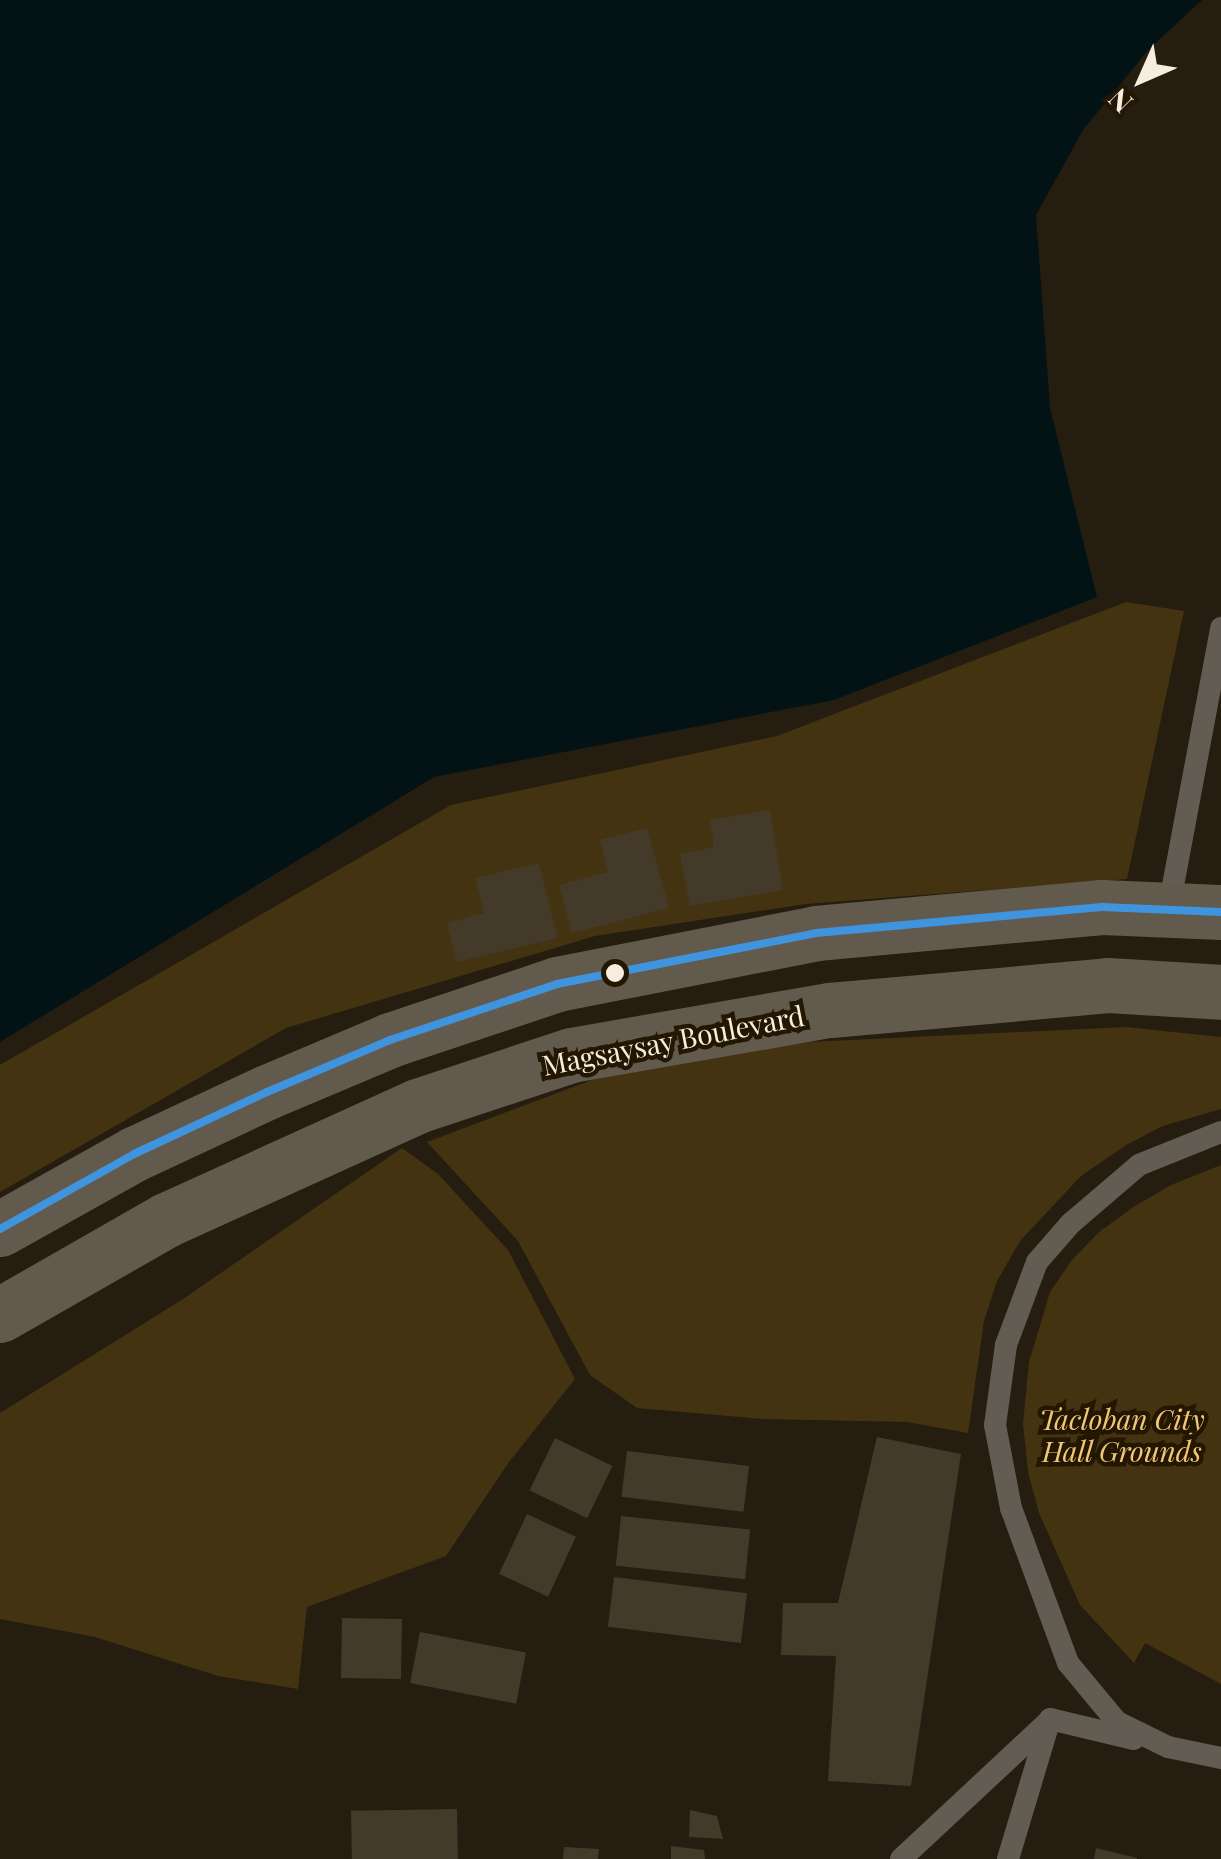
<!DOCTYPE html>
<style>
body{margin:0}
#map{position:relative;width:1221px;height:1859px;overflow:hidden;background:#251d10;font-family:"Playfair Display",serif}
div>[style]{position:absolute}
.green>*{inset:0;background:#431}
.water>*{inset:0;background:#031315}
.building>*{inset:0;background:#433a2a;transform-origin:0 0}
.lane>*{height:22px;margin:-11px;padding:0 11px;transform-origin:11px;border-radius:11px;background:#625c52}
.primary>*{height:55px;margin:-27.5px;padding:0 27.5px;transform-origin:27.5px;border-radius:27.5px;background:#625a4c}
.bus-1>*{height:8px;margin:-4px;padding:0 4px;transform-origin:4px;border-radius:4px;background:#4094de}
.dots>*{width:28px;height:28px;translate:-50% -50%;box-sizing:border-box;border:5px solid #231701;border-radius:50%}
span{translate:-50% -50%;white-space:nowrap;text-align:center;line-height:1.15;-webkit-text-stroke:9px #231701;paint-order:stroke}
.street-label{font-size:28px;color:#f6eddf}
.park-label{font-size:28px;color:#f2c677;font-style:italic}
.north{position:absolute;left:1091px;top:30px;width:100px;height:100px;-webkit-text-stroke:8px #231701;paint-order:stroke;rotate:225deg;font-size:28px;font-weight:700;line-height:40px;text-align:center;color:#f6eddf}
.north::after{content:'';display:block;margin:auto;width:35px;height:45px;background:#f6eddf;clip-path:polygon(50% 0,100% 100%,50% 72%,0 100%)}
</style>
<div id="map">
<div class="green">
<div style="clip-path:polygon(1126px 602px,1184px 611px,1127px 879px,806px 904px,595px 936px,286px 1028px,0 1192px,0 1065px,451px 805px,777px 736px)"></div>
<div style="clip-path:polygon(1126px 1027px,1221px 1037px,1221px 1109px,1163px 1126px,1126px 1145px,1081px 1176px,1020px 1241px,997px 1281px,984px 1321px,968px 1433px,907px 1422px,763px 1419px,637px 1408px,590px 1375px,518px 1241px,427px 1142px,613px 1072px,809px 1042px)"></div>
<div style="clip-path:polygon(402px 1148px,438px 1174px,508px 1250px,575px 1379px,509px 1462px,446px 1556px,307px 1607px,298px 1689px,218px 1676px,95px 1637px,0 1619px,0 1413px,183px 1299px)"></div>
<div style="clip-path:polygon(1221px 1165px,1221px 1684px,1145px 1643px,1134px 1663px,1080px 1605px,1039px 1513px,1028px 1472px,1023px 1423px,1029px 1362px,1050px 1292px,1072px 1260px,1099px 1232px,1135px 1206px,1171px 1185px)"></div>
</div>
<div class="water">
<div style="clip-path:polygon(0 0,1202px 0,1148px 50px,1083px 130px,1036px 215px,1050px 408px,1097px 597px,834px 700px,434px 777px,0 1042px)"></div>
</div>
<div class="building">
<div style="clip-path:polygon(770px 810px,783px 890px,690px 906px,680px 854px,714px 847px,710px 820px)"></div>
<div style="clip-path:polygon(647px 828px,669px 908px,572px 933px,559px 885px,608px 872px,600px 840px)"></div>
<div style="clip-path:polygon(539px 863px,558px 938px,457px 962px,447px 923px,484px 913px,475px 878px)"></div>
<div style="clip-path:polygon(877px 1437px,961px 1454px,911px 1786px,828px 1781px,836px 1656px,781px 1655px,783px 1603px,838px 1603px)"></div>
<div style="left:555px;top:1438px;width:64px;height:58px;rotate:26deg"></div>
<div style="left:627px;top:1451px;width:123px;height:46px;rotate:7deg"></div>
<div style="left:527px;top:1514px;width:54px;height:66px;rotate:25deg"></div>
<div style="left:621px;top:1516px;width:130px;height:50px;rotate:6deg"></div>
<div style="left:614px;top:1577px;width:134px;height:50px;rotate:7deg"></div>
<div style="left:342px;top:1618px;width:60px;height:60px;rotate:1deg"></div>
<div style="left:420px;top:1632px;width:108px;height:52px;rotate:11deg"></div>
<div style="left:457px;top:1809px;width:50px;height:106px;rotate:89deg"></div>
<div style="clip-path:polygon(690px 1810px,717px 1816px,723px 1839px,689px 1837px)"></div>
<div style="clip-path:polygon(671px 1846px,704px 1850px,705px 1859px,671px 1859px)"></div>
<div style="clip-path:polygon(564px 1847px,599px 1849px,598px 1859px,563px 1859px)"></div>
<div style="clip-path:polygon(1096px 1848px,1137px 1858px,1137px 1859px,1094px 1859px)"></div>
</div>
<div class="lane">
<div style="left:1169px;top:907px;width:284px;rotate:-79.4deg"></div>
<div style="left:1221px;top:1132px;width:88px;rotate:158.1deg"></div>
<div style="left:1139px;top:1165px;width:89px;rotate:139.5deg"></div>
<div style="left:1071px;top:1223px;width:52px;rotate:131.1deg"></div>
<div style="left:1037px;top:1262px;width:89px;rotate:110.5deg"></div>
<div style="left:1006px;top:1345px;width:81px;rotate:97.8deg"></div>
<div style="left:995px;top:1425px;width:85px;rotate:79.1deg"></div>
<div style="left:1011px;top:1508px;width:165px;rotate:69.8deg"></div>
<div style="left:1068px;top:1663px;width:77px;rotate:50.3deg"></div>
<div style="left:1117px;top:1722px;width:57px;rotate:26.1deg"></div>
<div style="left:1168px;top:1747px;width:54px;rotate:11.7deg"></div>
<div style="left:901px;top:1859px;width:201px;rotate:-43deg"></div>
<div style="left:1008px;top:1859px;width:146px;rotate:-73.3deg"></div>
<div style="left:1050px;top:1719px;width:86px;rotate:13.4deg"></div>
</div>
<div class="primary">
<div style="left:0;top:1229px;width:154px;rotate:-29.2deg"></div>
<div style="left:134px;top:1154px;width:147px;rotate:-25deg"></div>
<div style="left:267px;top:1092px;width:134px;rotate:-22.9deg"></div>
<div style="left:390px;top:1040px;width:176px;rotate:-18.5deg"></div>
<div style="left:557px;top:984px;width:264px;rotate:-11.1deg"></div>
<div style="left:816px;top:933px;width:287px;rotate:-5.2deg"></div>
<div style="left:1102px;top:907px;width:119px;rotate:2.4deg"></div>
<div style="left:0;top:1315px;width:191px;rotate:-29.8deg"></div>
<div style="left:166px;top:1220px;width:276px;rotate:-24.4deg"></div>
<div style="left:417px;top:1106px;width:162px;rotate:-18.3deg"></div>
<div style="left:571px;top:1055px;width:263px;rotate:-9.9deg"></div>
<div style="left:830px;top:1010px;width:279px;rotate:-5.1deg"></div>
<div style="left:1108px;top:985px;width:113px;rotate:3.5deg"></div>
</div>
<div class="bus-1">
<div style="left:0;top:1229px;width:154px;rotate:-29.2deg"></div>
<div style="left:134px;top:1154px;width:147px;rotate:-25deg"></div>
<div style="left:267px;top:1092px;width:134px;rotate:-22.9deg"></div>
<div style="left:390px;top:1040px;width:176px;rotate:-18.5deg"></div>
<div style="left:557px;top:984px;width:264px;rotate:-11.1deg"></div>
<div style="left:816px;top:933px;width:287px;rotate:-5.2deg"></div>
<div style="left:1102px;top:907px;width:119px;rotate:2.4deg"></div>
</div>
<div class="dots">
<div style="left:615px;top:973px;background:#f6eddf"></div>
</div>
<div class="street-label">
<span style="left:673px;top:1040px;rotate:-11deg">Magsaysay Boulevard</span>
</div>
<div class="park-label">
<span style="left:1122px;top:1435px">Tacloban City<br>Hall Grounds</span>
</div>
<div class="north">N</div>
</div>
